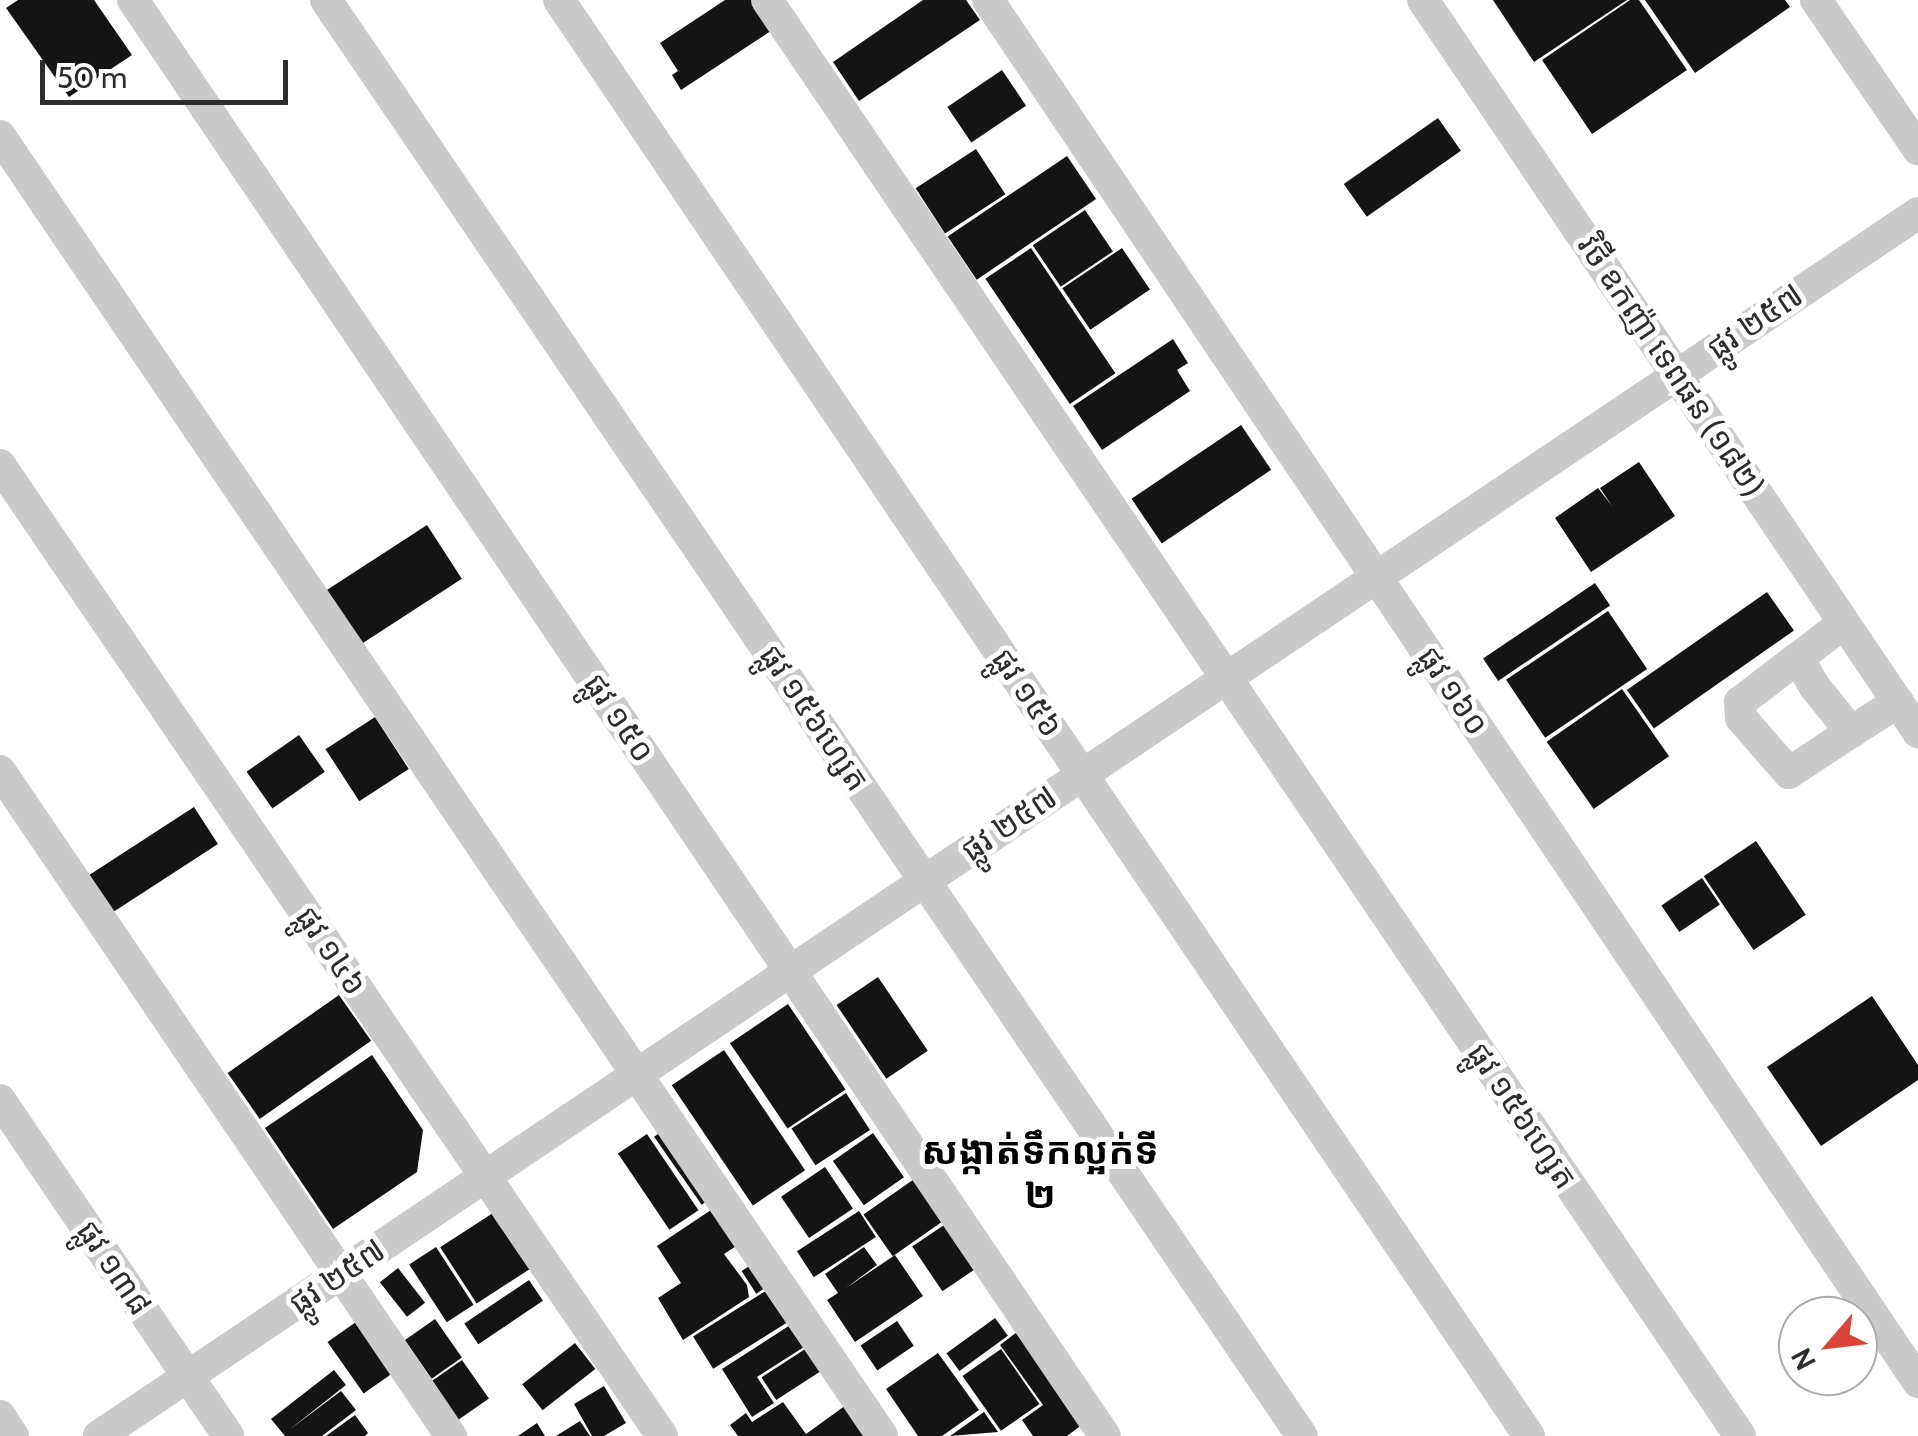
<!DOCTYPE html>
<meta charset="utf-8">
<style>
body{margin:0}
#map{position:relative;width:1918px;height:1436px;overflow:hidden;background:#fff;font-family:Cabin,"Noto Sans Khmer",sans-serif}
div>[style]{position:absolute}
.building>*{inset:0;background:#141414;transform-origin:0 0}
.minor>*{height:32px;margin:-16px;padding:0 16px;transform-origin:16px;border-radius:16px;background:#cacaca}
span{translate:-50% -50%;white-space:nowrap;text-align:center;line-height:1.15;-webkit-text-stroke:10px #fff;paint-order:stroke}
.street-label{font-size:32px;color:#2d2d2d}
.quarter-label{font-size:38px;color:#000;font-weight:700}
.north{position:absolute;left:1778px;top:1296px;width:100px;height:100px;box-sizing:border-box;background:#fff;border:2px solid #ababab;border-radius:50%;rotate:242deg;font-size:28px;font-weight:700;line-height:40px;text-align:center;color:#2d2d2d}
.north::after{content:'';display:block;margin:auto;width:35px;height:45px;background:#db4538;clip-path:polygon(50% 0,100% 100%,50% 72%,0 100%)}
.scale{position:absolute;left:40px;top:60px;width:248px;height:45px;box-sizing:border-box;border:5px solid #2d2d2d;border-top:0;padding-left:12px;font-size:30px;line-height:35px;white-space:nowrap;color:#2d2d2d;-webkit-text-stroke:8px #fff;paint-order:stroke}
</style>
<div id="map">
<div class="building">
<div style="clip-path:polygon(18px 0,94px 0,132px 55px,69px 97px,6px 8px)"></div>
<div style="clip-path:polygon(725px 0,760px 0,777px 27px,681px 90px,672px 75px,678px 71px,660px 43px)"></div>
<div style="clip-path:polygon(923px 0,966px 0,980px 20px,859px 101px,833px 62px)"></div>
<div style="clip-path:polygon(1493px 0,1627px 0,1534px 62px)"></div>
<div style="clip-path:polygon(1630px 0,1639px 0,1687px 70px,1592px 134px,1542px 60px)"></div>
<div style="clip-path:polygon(1645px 0,1785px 0,1790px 7px,1695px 73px)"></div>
<div style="left:1002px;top:70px;width:43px;height:66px;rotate:56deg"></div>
<div style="left:1438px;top:118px;width:40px;height:115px;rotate:55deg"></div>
<div style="left:976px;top:149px;width:54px;height:72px;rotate:57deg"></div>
<div style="left:1067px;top:156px;width:52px;height:144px;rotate:56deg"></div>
<div style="left:1085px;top:210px;width:50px;height:63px;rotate:56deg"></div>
<div style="left:1031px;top:248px;width:151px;height:55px;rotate:56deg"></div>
<div style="left:1122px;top:248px;width:50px;height:72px;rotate:56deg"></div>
<div style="clip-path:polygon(1173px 339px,1188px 363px,1177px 370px,1190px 391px,1102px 450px,1073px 406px)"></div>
<div style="left:1241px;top:425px;width:54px;height:132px;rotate:56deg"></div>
<div style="clip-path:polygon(1639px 462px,1675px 516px,1591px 572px,1555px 518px,1598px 488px,1612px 506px,1600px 488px)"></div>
<div style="left:427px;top:525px;width:64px;height:123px;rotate:57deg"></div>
<div style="left:1595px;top:583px;width:27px;height:135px;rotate:56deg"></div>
<div style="left:1767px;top:592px;width:47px;height:171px;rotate:55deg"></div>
<div style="left:1608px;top:611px;width:70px;height:123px;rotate:56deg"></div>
<div style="left:1622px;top:689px;width:82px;height:92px;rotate:55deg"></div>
<div style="left:375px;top:717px;width:62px;height:59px;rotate:57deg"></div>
<div style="left:299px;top:735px;width:45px;height:64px;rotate:55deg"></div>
<div style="left:194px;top:807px;width:44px;height:129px;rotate:57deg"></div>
<div style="left:1756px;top:841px;width:89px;height:63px;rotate:56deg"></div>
<div style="left:1702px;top:878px;width:32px;height:49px;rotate:56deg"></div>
<div style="left:878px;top:977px;width:89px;height:50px;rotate:56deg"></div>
<div style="left:339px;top:995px;width:56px;height:136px;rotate:55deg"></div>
<div style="clip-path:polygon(1872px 996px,1918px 1065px,1918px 1080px,1821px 1146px,1767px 1067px)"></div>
<div style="left:788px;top:1004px;width:103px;height:70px;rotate:56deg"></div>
<div style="left:724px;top:1050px;width:145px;height:63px;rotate:56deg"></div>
<div style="clip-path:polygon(372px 1055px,423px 1130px,417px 1172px,333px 1229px,265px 1128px)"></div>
<div style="left:846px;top:1093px;width:44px;height:65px;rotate:57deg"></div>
<div style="left:668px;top:1127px;width:83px;height:17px;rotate:55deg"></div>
<div style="left:873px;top:1133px;width:54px;height:49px;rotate:55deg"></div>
<div style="left:647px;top:1134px;width:92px;height:35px;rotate:56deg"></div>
<div style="left:825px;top:1167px;width:50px;height:53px;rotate:56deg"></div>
<div style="left:920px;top:1175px;width:51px;height:69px;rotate:55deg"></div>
<div style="clip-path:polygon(720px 1204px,744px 1241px,724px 1254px,747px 1285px,749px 1297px,683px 1340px,658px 1298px,681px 1283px,657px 1246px)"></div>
<div style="left:859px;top:1211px;width:31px;height:74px;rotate:57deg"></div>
<div style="left:493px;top:1213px;width:67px;height:63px;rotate:57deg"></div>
<div style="left:947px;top:1223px;width:54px;height:42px;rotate:56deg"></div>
<div style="left:436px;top:1247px;width:69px;height:32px;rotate:57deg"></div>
<div style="clip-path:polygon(864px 1247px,877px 1265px,846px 1288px,895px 1255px,923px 1296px,855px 1342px,827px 1300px,838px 1293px,825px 1274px)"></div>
<div style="left:760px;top:1259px;width:27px;height:22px;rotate:57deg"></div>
<div style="left:398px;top:1268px;width:44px;height:23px;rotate:52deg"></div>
<div style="left:529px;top:1280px;width:25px;height:78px;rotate:56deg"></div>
<div style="left:777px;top:1284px;width:38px;height:99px;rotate:58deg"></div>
<div style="left:366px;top:1315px;width:63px;height:47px;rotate:55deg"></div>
<div style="clip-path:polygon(801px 1318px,815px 1340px,757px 1377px,774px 1403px,752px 1417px,722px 1369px)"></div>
<div style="left:995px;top:1318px;width:22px;height:60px;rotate:54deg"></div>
<div style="left:435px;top:1319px;width:47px;height:37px;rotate:55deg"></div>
<div style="left:897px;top:1321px;width:30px;height:44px;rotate:56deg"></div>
<div style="clip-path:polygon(1017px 1332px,1083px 1424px,1067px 1436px,1033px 1436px,1022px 1420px,1043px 1405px,1000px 1345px)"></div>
<div style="left:816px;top:1342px;width:27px;height:65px;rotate:57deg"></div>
<div style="left:575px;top:1343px;width:33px;height:67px;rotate:52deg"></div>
<div style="left:1001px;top:1349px;width:67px;height:47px;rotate:55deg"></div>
<div style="clip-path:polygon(938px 1353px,979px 1410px,942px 1436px,918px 1436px,886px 1389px)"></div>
<div style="left:462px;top:1360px;width:47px;height:39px;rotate:55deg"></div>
<div style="clip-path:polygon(334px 1370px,346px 1385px,289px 1430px,341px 1391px,356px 1410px,322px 1436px,285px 1436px,271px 1419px)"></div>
<div style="clip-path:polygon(604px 1386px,626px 1423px,604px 1436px,592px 1436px,574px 1404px)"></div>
<div style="clip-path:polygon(853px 1400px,878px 1436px,738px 1436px,730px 1425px,746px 1413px,752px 1422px,783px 1402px,806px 1434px)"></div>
<div style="clip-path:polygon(984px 1412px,998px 1432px,950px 1436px)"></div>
<div style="clip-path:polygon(355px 1415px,368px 1433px,365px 1436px,326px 1436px)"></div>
<div style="clip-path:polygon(580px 1421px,590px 1436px,556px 1436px)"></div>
<div style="clip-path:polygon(537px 1423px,545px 1436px,518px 1436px)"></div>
</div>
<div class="minor">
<div style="left:133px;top:0;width:1734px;rotate:55.91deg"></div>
<div style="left:326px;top:0;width:1736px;rotate:55.8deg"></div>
<div style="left:559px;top:0;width:1733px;rotate:55.96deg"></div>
<div style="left:767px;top:0;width:1735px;rotate:55.88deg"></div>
<div style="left:988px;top:0;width:1666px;rotate:56.06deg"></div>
<div style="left:1423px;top:0;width:884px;rotate:55.93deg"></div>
<div style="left:1816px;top:0;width:181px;rotate:55.6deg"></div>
<div style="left:0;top:136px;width:1571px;rotate:55.84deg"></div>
<div style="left:0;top:465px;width:1175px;rotate:55.71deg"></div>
<div style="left:1844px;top:623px;width:58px;rotate:142.7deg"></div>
<div style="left:1798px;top:658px;width:34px;rotate:60deg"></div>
<div style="left:1815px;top:687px;width:58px;rotate:51.3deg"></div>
<div style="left:1851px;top:732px;width:56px;rotate:-32.6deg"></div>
<div style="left:1798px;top:658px;width:73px;rotate:142.8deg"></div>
<div style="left:1740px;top:702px;width:16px;rotate:86deg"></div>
<div style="left:1741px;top:718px;width:73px;rotate:48.9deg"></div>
<div style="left:1789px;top:773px;width:74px;rotate:-33.5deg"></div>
<div style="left:0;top:771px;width:804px;rotate:55.86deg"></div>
<div style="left:0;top:1100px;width:406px;rotate:55.8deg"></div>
<div style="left:0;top:1416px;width:24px;rotate:57deg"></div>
<div style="left:99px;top:1436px;width:2192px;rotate:-33.91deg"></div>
</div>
<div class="street-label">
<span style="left:1755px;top:322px;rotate:-34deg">ផ្លូវ ២៥៧</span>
<span style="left:1671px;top:366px;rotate:56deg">វិថី ឧកញ៉ា ទេពផន (១៨២)</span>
<span style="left:1453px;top:691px;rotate:56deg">ផ្លូវ ១៦០</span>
<span style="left:1027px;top:693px;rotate:56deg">ផ្លូវ ១៥៦</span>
<span style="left:619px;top:718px;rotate:56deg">ផ្លូវ ១៥០</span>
<span style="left:814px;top:718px;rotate:56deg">ផ្លូវ ១៥៦ហ្សេត</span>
<span style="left:1009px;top:824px;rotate:-34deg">ផ្លូវ ២៥៧</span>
<span style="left:331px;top:951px;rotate:56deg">ផ្លូវ ១៤៦</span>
<span style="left:1522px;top:1116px;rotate:56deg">ផ្លូវ ១៥៦ហ្សេត</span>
<span style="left:114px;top:1268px;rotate:56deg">ផ្លូវ ១៣៨</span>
<span style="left:337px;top:1277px;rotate:-34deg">ផ្លូវ ២៥៧</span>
</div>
<div class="quarter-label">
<span style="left:1040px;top:1173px">សង្កាត់ទឹកល្អក់ទី<br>២</span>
</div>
<div class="north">N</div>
<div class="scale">50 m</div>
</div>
